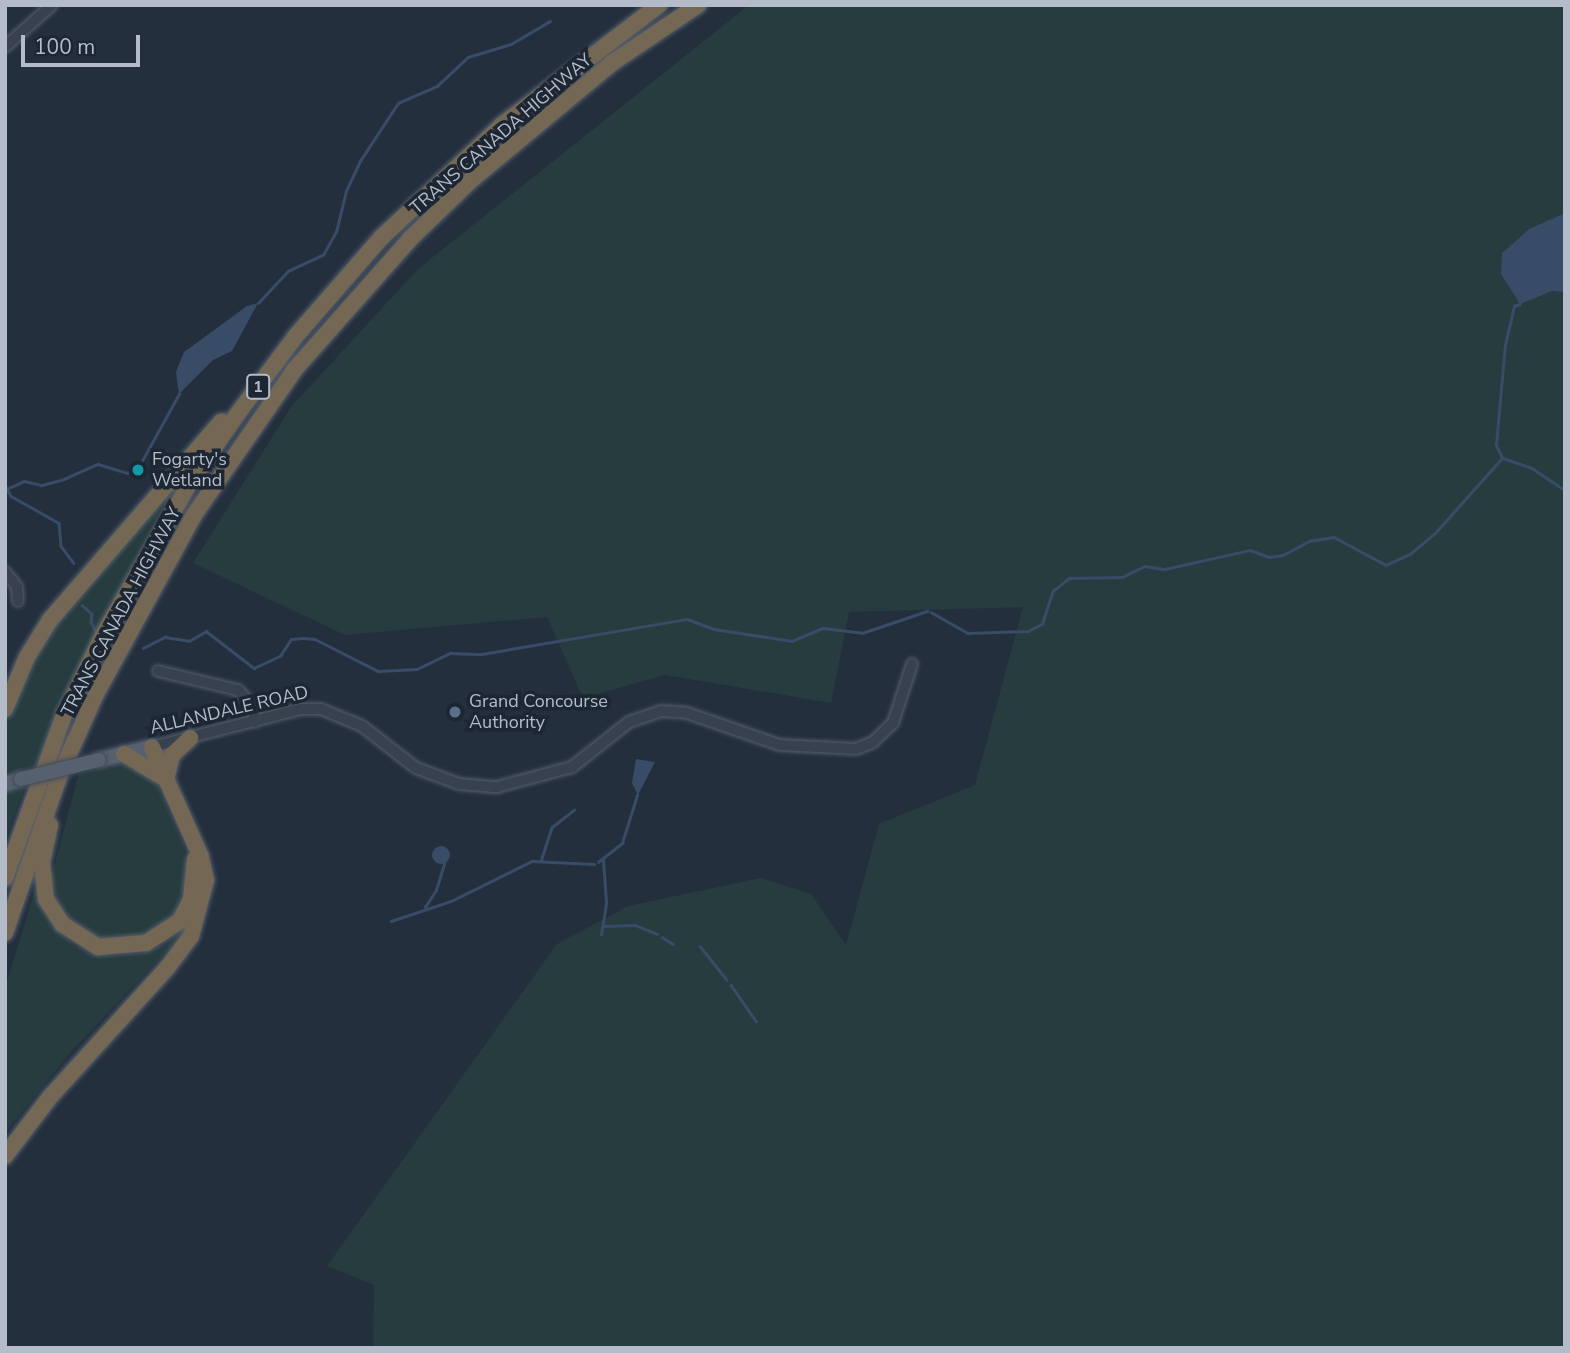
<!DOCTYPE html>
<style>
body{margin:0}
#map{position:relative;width:1570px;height:1353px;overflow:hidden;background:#242f3e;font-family:"Nunito Sans",sans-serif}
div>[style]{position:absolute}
.green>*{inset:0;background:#263c3f}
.water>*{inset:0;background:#394c67}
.round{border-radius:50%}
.stream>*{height:2.5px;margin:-1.25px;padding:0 1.25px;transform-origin:1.25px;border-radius:1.25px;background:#394c67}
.roads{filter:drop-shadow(0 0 2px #565f6c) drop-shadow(0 0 2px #565f6c)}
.minor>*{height:10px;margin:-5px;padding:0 5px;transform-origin:5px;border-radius:5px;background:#38414e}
.major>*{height:14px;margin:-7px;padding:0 7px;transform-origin:7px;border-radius:7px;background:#56606e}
.highway>*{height:16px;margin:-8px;padding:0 8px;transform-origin:8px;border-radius:8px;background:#746855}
.bridges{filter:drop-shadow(0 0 2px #414a57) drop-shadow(0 0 2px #414a57)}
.major-bridge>*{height:14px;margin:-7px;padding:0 7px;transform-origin:7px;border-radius:7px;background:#56606e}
.dots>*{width:19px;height:19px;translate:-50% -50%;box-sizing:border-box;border:4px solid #1d2633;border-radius:50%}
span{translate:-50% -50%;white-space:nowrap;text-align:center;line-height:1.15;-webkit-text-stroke:7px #1d2633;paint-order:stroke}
.shield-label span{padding:2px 5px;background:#1d2633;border:2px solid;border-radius:5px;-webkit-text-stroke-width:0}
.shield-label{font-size:16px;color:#b4bcc9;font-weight:700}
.street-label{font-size:18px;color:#b4bcc9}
.poi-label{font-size:18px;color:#b4bcc9}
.left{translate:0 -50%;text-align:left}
.frame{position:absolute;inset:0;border:7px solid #b4bcc9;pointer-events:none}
.scale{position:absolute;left:21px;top:35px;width:119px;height:32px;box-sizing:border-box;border:4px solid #b4bcc9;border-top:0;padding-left:9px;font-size:21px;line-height:24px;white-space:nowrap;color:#b4bcc9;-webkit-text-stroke:5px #1d2633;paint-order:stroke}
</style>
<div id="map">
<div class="green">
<div style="clip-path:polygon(749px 5px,1565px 5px,1565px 213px,1530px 229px,1520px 303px,1552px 291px,1565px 292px,1565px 1348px,373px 1348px,374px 1285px,327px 1266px,557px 944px,628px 906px,761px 878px,811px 894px,846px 945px,879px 824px,975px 785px,1023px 607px,849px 612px,831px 703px,665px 675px,583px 698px,547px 617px,345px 635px,193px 563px,291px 407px,418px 269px)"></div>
<div style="clip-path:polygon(181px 481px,66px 692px,37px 767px,17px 773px,5px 771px,5px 726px,14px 695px,51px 628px)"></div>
<div style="clip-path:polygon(126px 762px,146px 770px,158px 787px,184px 846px,187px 879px,173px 916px,144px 937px,107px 941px,87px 934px,61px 911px,51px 878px,79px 773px)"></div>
<div style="clip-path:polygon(25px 786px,5px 841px,5px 791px)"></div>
<div style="clip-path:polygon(38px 880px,47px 915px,73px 945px,116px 956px,143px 953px,163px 945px,191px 919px,182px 935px,70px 1053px,5px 1133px,5px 988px)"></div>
</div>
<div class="water">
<div style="clip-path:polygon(1565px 213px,1565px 292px,1552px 291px,1520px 304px,1501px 274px,1502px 253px,1529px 229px)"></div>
<div style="clip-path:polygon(258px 303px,232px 351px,213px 360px,179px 394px,176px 372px,184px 352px,247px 306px)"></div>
<div style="clip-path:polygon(636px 759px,655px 762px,638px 795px,632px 783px)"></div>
<div class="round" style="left:432px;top:846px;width:18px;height:18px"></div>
</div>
<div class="stream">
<div style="left:258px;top:303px;width:44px;rotate:-46.8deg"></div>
<div style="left:288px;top:271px;width:38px;rotate:-25deg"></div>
<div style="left:323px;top:255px;width:26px;rotate:-61deg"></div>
<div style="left:336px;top:232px;width:42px;rotate:-76.3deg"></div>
<div style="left:346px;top:191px;width:33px;rotate:-65deg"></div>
<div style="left:360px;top:161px;width:69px;rotate:-56.8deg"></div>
<div style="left:398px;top:103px;width:43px;rotate:-23.6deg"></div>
<div style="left:437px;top:86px;width:42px;rotate:-43.1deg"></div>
<div style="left:468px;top:57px;width:45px;rotate:-16.8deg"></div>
<div style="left:511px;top:44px;width:45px;rotate:-30.5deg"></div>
<div style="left:1502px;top:458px;width:14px;rotate:-115deg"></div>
<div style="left:1496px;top:445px;width:100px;rotate:-84.9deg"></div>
<div style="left:1505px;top:345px;width:40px;rotate:-77deg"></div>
<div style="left:1514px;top:306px;width:6px;rotate:-18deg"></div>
<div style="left:1503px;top:458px;width:31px;rotate:19deg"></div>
<div style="left:1532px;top:468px;width:40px;rotate:34deg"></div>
<div style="left:5px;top:485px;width:13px;rotate:61deg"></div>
<div style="left:11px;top:496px;width:55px;rotate:29.4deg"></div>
<div style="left:59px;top:523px;width:23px;rotate:85deg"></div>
<div style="left:61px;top:546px;width:21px;rotate:53deg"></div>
<div style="left:9px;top:488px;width:17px;rotate:-25deg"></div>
<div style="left:24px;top:481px;width:18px;rotate:13deg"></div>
<div style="left:42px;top:485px;width:23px;rotate:-15deg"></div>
<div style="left:64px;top:479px;width:37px;rotate:-24deg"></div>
<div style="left:98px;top:464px;width:30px;rotate:17deg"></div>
<div style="left:127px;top:473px;width:12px;rotate:-24deg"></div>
<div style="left:138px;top:468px;width:85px;rotate:-61deg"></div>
<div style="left:82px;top:605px;width:13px;rotate:42deg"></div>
<div style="left:92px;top:614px;width:8px;rotate:97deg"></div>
<div style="left:91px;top:622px;width:13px;rotate:61deg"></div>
<div style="left:931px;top:612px;width:43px;rotate:29.6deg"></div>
<div style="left:968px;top:633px;width:60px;rotate:-1.9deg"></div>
<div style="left:1028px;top:631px;width:16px;rotate:-27deg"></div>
<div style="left:1042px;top:624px;width:35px;rotate:-72deg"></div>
<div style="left:1053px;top:591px;width:21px;rotate:-39deg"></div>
<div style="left:1069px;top:578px;width:53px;rotate:-1.1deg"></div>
<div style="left:1122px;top:577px;width:25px;rotate:-26deg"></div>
<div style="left:1145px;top:566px;width:20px;rotate:9deg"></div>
<div style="left:1165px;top:569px;width:87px;rotate:-12.6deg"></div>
<div style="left:1250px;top:550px;width:20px;rotate:20deg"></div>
<div style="left:1269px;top:557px;width:14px;rotate:-8deg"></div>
<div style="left:1283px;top:555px;width:30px;rotate:-28deg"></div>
<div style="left:1309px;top:541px;width:25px;rotate:-9deg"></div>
<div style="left:1334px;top:537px;width:59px;rotate:28.3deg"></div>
<div style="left:1386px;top:565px;width:26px;rotate:-25deg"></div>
<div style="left:1410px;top:554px;width:33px;rotate:-40deg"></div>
<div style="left:1435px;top:533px;width:101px;rotate:-48.2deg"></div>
<div style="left:143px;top:648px;width:25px;rotate:-27deg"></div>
<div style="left:165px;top:637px;width:24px;rotate:9deg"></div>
<div style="left:189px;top:641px;width:20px;rotate:-30deg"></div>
<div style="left:206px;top:631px;width:61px;rotate:37.6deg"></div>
<div style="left:254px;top:668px;width:29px;rotate:-25deg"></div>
<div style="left:280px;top:656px;width:20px;rotate:-57deg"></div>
<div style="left:291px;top:639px;width:12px;rotate:-5deg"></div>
<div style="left:303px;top:638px;width:12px;rotate:5deg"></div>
<div style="left:315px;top:639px;width:71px;rotate:26.9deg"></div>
<div style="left:378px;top:671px;width:39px;rotate:-3deg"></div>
<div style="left:417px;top:669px;width:37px;rotate:-26deg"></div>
<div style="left:450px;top:653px;width:32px;rotate:2deg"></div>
<div style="left:482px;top:654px;width:208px;rotate:-9.7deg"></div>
<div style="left:687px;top:619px;width:29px;rotate:20deg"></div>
<div style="left:714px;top:629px;width:79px;rotate:8.7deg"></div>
<div style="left:792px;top:641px;width:34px;rotate:-23deg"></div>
<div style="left:823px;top:628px;width:39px;rotate:7deg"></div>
<div style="left:862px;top:633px;width:69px;rotate:-18.7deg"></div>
<div style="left:541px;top:860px;width:35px;rotate:-72deg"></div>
<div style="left:552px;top:827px;width:28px;rotate:-38deg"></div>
<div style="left:598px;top:862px;width:31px;rotate:-38deg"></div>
<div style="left:622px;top:843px;width:50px;rotate:-72.6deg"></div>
<div style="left:425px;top:907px;width:20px;rotate:-57deg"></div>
<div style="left:436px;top:890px;width:28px;rotate:-73deg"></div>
<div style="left:391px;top:921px;width:63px;rotate:-18.4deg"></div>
<div style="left:451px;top:901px;width:90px;rotate:-26.3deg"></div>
<div style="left:532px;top:861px;width:62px;rotate:2.8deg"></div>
<div style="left:604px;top:926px;width:31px;rotate:-2deg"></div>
<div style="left:635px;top:925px;width:24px;rotate:22deg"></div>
<div style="left:601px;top:935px;width:33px;rotate:-81deg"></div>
<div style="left:606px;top:902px;width:42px;rotate:-94.1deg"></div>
<div style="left:662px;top:937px;width:13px;rotate:32deg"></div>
<div style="left:700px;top:946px;width:43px;rotate:51.5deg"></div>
<div style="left:731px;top:985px;width:44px;rotate:55.2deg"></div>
</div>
<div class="roads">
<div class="minor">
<div style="left:5px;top:47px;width:63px;rotate:-41.8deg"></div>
<div style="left:5px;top:572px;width:19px;rotate:51deg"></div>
<div style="left:17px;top:587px;width:14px;rotate:86deg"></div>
<div style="left:158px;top:671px;width:82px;rotate:13.4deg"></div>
<div style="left:238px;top:690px;width:21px;rotate:47deg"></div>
<div style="left:252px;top:705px;width:17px;rotate:80deg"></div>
<div style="left:152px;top:747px;width:154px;rotate:-14.3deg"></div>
<div style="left:301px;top:709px;width:20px"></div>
<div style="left:321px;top:709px;width:44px;rotate:22.5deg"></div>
<div style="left:362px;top:726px;width:68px;rotate:37.9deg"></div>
<div style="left:416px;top:768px;width:46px;rotate:20.4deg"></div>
<div style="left:459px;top:784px;width:38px;rotate:5deg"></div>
<div style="left:497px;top:787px;width:78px;rotate:-14.9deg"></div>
<div style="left:572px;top:767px;width:73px;rotate:-38.3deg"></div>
<div style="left:629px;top:722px;width:34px;rotate:-19deg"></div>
<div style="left:661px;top:711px;width:26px;rotate:4deg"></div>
<div style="left:687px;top:713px;width:98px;rotate:19deg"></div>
<div style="left:780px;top:745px;width:76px;rotate:3deg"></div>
<div style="left:856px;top:749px;width:18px;rotate:-22deg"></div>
<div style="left:873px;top:742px;width:28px;rotate:-44deg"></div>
<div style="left:893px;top:723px;width:62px;rotate:-72.1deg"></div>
</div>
<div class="major">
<div style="left:99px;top:760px;width:55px;rotate:-13.8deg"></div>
<div style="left:5px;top:784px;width:17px;rotate:-17deg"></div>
</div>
<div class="highway">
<div style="left:5px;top:709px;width:56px;rotate:-67.1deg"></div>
<div style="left:27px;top:657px;width:44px;rotate:-58.1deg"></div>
<div style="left:50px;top:620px;width:262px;rotate:-49.2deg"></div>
<div style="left:124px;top:754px;width:47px;rotate:31deg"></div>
<div style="left:166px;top:779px;width:25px;rotate:-76deg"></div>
<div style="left:172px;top:755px;width:25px;rotate:-43deg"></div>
<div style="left:50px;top:825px;width:38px;rotate:102deg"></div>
<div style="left:42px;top:862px;width:37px;rotate:84deg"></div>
<div style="left:46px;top:899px;width:30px;rotate:57deg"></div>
<div style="left:62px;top:924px;width:43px;rotate:32.6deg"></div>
<div style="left:98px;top:947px;width:48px;rotate:-4.8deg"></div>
<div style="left:146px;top:943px;width:40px;rotate:-32.9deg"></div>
<div style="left:180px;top:921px;width:25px;rotate:-63deg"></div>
<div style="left:191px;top:899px;width:40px;rotate:-84.3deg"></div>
<div style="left:5px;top:878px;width:173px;rotate:-70.1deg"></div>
<div style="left:64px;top:715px;width:89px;rotate:-64deg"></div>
<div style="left:103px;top:635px;width:174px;rotate:-60.3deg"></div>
<div style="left:189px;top:484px;width:83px;rotate:-55.3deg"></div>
<div style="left:236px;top:416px;width:99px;rotate:-53.2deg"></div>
<div style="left:295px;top:337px;width:131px;rotate:-49deg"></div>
<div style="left:381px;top:238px;width:166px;rotate:-43deg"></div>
<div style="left:502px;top:125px;width:198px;rotate:-37.4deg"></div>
<div style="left:5px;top:933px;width:168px;rotate:-70.9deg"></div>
<div style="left:60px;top:774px;width:88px;rotate:-65.8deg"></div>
<div style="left:96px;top:694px;width:204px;rotate:-61.3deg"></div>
<div style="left:194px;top:515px;width:178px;rotate:-55.3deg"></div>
<div style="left:295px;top:369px;width:174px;rotate:-48.5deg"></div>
<div style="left:410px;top:239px;width:83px;rotate:-44deg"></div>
<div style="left:470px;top:181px;width:185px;rotate:-39.7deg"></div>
<div style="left:612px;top:63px;width:104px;rotate:-34deg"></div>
<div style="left:5px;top:1156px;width:74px;rotate:-52.7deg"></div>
<div style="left:50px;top:1097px;width:174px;rotate:-47.8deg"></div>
<div style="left:167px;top:968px;width:40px;rotate:-53deg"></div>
<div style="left:191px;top:936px;width:58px;rotate:-75deg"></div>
<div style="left:206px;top:880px;width:26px;rotate:-103deg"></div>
<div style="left:200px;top:855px;width:118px;rotate:-114deg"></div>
</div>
</div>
<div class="bridges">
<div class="major-bridge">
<div style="left:21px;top:779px;width:80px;rotate:-13.7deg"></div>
</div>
</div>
<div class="dots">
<div style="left:138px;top:470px;background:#0f9aa8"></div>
<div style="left:455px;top:712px;background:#5c6f8a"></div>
</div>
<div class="shield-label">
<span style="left:258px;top:387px">1</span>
</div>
<div class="street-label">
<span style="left:501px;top:134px;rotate:-41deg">TRANS CANADA HIGHWAY</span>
<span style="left:121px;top:612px;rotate:-62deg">TRANS CANADA HIGHWAY</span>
<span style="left:229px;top:710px;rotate:-13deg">ALLANDALE ROAD</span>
</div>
<div class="poi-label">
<span class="left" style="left:152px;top:470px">Fogarty's<br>Wetland</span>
<span class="left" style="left:469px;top:712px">Grand Concourse<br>Authority</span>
</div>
<div class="frame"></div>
<div class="scale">100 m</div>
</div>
